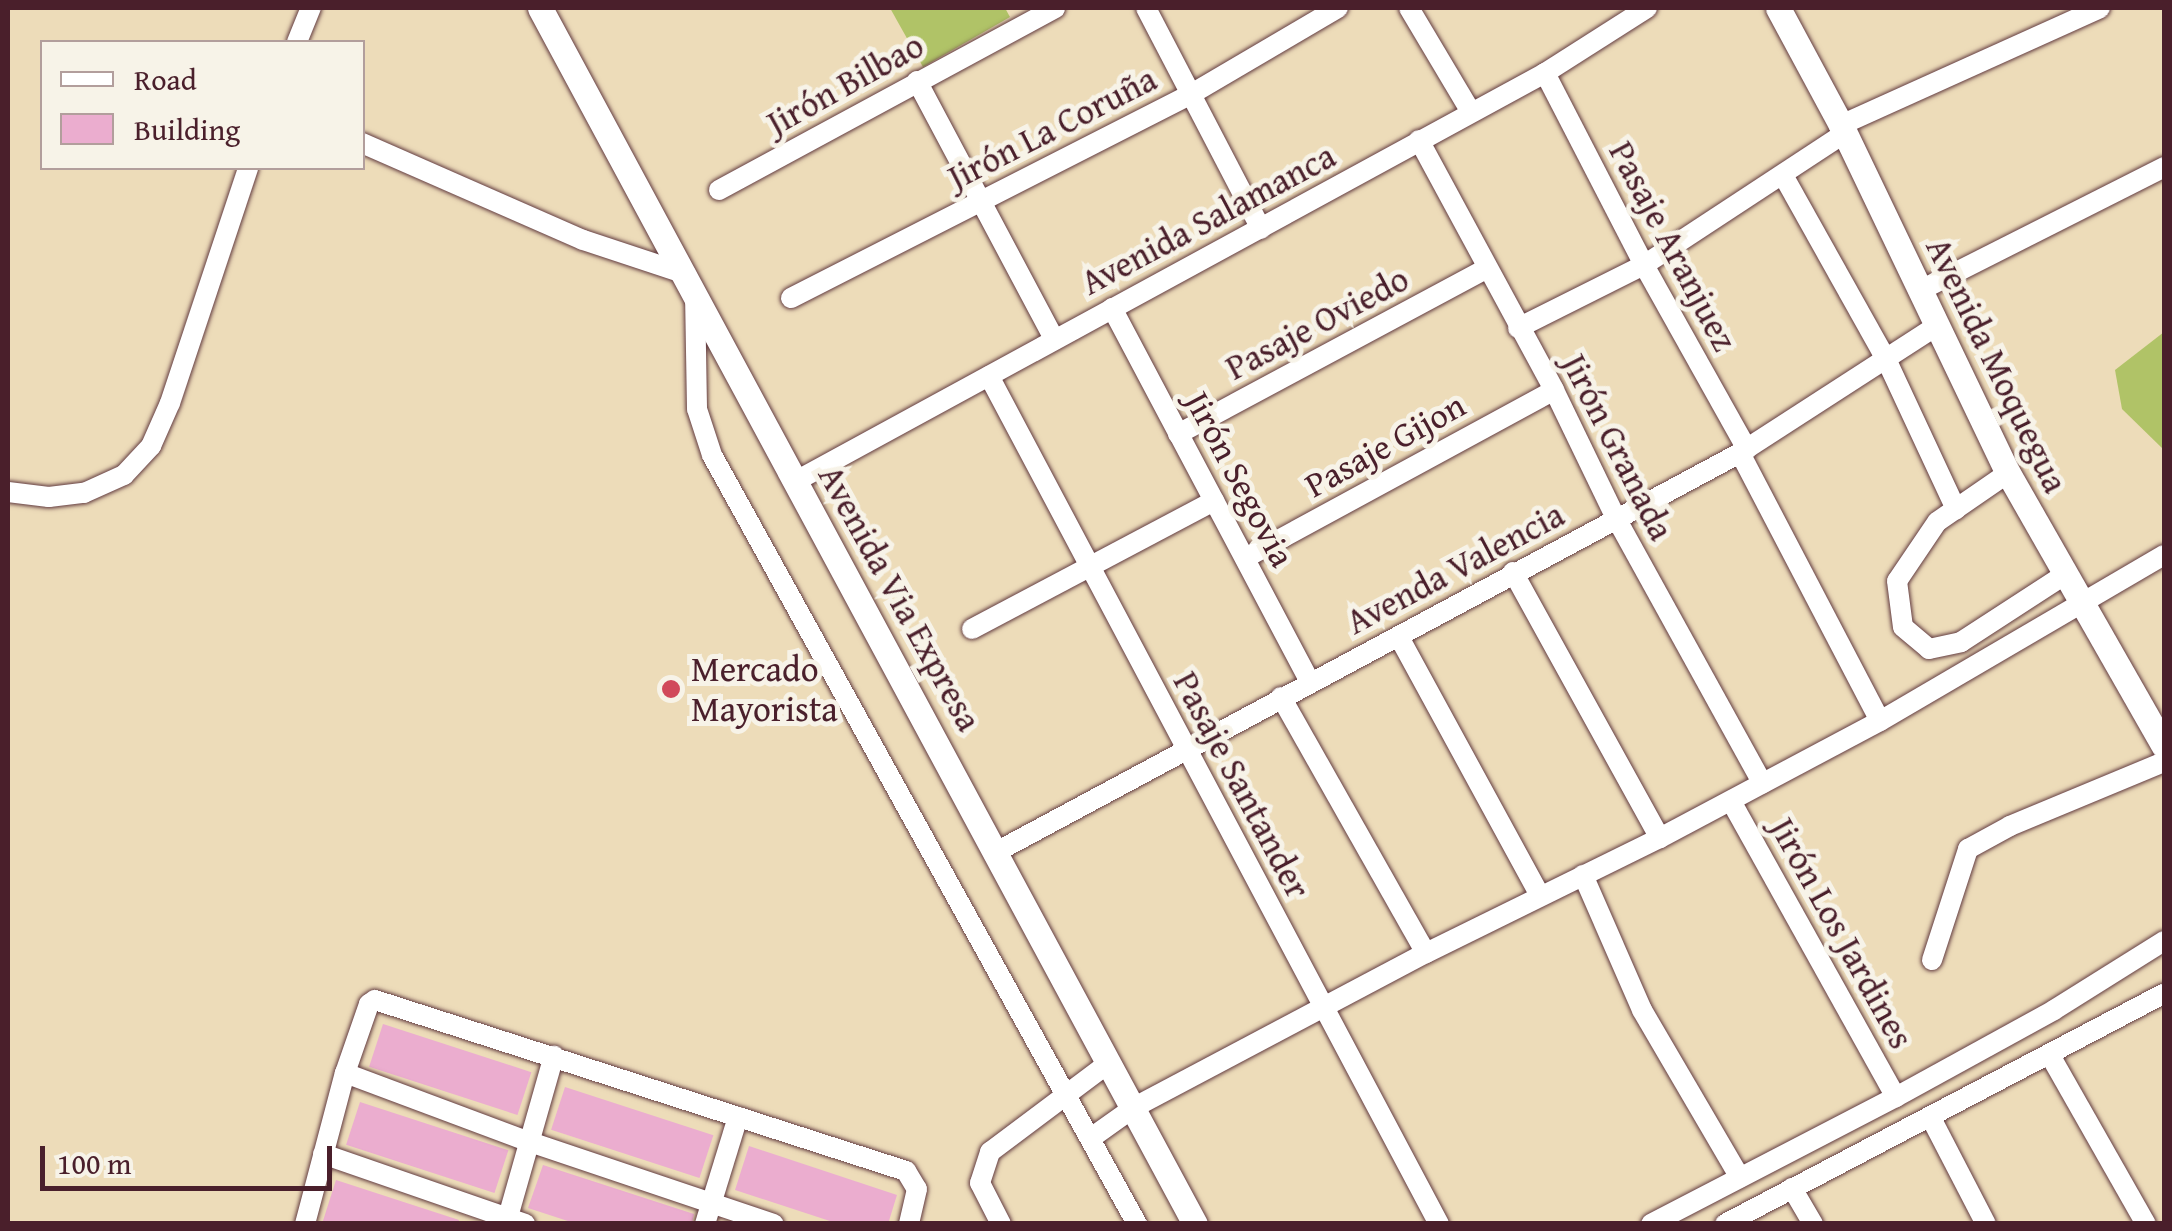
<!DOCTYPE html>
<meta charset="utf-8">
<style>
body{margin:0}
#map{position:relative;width:2172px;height:1231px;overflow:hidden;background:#eddcb9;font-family:"Gentium Book Plus",serif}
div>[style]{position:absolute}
.green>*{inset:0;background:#b0c367}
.building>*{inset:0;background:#ebadcf;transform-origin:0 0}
.roads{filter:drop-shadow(0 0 2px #623b40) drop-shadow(0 0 2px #623b40)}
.minor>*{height:20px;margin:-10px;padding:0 10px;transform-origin:10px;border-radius:10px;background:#fff}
.major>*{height:25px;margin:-12.5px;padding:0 12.5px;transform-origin:12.5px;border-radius:12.5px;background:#fff}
.dots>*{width:28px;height:28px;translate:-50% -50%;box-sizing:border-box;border:5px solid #f7f3e8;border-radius:50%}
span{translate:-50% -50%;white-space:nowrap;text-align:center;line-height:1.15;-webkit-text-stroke:10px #f7f3e8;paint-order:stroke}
.street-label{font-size:35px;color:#4a1f2b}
.poi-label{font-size:35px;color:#4a1f2b}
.left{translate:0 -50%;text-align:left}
.frame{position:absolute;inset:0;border:10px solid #4a1f2b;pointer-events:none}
.legend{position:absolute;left:40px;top:40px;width:325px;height:130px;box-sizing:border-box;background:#f7f3e8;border:2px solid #b29e9c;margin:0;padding:12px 18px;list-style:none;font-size:30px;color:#4a1f2b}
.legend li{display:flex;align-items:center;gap:20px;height:50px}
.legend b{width:50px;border:2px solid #b29e9c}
.scale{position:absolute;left:40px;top:1146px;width:292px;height:45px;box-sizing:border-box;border:5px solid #4a1f2b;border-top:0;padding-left:12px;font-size:30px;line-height:35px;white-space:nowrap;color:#4a1f2b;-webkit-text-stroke:8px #f7f3e8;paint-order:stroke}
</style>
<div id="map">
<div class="green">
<div style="clip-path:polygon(890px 8px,1005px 8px,1010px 17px,923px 67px)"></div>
<div style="clip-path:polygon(2164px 332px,2164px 448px,2163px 449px,2122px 409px,2115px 370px)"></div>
</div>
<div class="building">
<div style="left:383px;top:1024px;width:156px;height:45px;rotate:18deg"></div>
<div style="left:565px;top:1087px;width:156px;height:45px;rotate:18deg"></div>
<div style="left:360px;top:1102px;width:156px;height:45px;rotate:18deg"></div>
<div style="clip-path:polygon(749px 1146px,897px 1195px,888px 1224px,839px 1224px,735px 1190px)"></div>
<div style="clip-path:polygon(543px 1165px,694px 1214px,692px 1224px,577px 1224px,528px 1208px)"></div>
<div style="clip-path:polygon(336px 1180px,459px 1220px,458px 1224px,322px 1224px)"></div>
</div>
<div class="roads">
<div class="minor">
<div style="left:1146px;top:8px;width:249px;rotate:62.5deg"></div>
<div style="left:1409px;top:8px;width:121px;rotate:59.2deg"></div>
<div style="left:297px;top:42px;width:37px;rotate:-68deg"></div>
<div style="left:1545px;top:73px;width:216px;rotate:62.7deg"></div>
<div style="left:1644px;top:265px;width:211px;rotate:60.8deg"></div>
<div style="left:917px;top:81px;width:293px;rotate:62deg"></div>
<div style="left:1841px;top:125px;width:284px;rotate:-24.3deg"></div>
<div style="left:1419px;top:140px;width:284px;rotate:61.6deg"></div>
<div style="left:1554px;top:390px;width:142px;rotate:64.2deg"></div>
<div style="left:1616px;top:518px;width:303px;rotate:61.1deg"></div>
<div style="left:362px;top:143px;width:241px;rotate:23.7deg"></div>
<div style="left:583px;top:240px;width:108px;rotate:18.3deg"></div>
<div style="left:1783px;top:175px;width:211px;rotate:60.8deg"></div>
<div style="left:1886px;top:359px;width:166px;rotate:65deg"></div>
<div style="left:719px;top:190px;width:382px;rotate:-28.4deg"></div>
<div style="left:1919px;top:291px;width:275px;rotate:-26.8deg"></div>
<div style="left:695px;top:293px;width:116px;rotate:89deg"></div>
<div style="left:697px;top:409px;width:48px;rotate:71.9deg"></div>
<div style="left:712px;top:455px;width:879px;rotate:61.07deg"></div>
<div style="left:791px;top:298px;width:451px;rotate:-27deg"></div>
<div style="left:1193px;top:93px;width:168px;rotate:-30.4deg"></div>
<div style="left:1112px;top:308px;width:423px;rotate:62.1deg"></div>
<div style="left:1518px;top:328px;width:141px;rotate:-26.6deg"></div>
<div style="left:1644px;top:265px;width:240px;rotate:-33.3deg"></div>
<div style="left:989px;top:376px;width:960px;rotate:62.05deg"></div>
<div style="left:1178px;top:434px;width:351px;rotate:-28.2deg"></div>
<div style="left:1740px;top:453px;width:302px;rotate:62.4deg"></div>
<div style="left:2008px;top:473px;width:86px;rotate:145.4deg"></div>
<div style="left:1937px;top:522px;width:71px;rotate:124.1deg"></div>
<div style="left:1897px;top:581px;width:46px;rotate:82.6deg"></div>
<div style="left:1903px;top:627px;width:34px;rotate:40deg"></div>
<div style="left:1929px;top:649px;width:33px;rotate:-12deg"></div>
<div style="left:1961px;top:642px;width:123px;rotate:-33deg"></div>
<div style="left:796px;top:481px;width:853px;rotate:-28.58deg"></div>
<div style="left:1545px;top:73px;width:121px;rotate:-32.5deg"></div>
<div style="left:8px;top:492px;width:41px;rotate:7deg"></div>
<div style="left:49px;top:497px;width:35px;rotate:-7deg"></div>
<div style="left:84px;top:493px;width:44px;rotate:-24.2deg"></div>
<div style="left:124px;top:475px;width:40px;rotate:-47deg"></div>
<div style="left:151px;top:446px;width:47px;rotate:-66.2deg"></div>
<div style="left:170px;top:403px;width:248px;rotate:-71.6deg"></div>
<div style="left:1247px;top:557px;width:349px;rotate:-28.5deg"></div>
<div style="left:1513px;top:572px;width:304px;rotate:61.1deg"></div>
<div style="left:972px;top:629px;width:274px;rotate:-27.9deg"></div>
<div style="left:1399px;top:637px;width:295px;rotate:61.4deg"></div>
<div style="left:1281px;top:697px;width:294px;rotate:60.5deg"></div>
<div style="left:1731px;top:801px;width:339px;rotate:60.9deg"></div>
<div style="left:998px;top:851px;width:842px;rotate:-28.21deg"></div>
<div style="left:1740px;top:453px;width:232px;rotate:-32.9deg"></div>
<div style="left:1583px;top:875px;width:147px;rotate:66.4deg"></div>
<div style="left:1642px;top:1010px;width:194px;rotate:59.7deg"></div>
<div style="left:1932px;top:960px;width:117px;rotate:-72deg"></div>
<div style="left:1968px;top:849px;width:48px;rotate:-28.7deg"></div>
<div style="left:2010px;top:826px;width:167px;rotate:-22.6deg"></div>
<div style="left:2051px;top:1057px;width:192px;rotate:60.4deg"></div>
<div style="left:345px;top:1073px;width:197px;rotate:20.5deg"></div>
<div style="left:530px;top:1142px;width:257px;rotate:18.6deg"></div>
<div style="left:1931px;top:1118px;width:119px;rotate:62.6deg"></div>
<div style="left:1091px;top:1138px;width:52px;rotate:-35.5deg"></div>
<div style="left:1133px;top:1108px;width:331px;rotate:-27.9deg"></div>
<div style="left:1426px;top:953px;width:261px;rotate:-26.2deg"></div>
<div style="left:1660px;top:838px;width:249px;rotate:-28deg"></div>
<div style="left:1880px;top:721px;width:329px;rotate:-30.3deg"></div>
<div style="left:323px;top:1154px;width:214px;rotate:19.1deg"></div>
<div style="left:1792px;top:1188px;width:42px;rotate:59.7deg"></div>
<div style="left:305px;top:1224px;width:156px;rotate:-75.2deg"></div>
<div style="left:345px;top:1073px;width:73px;rotate:-70.8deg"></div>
<div style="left:369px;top:1004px;width:7px;rotate:-34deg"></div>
<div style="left:375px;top:1000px;width:558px;rotate:17.85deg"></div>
<div style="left:906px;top:1171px;width:21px;rotate:59deg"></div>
<div style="left:917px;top:1189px;width:36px;rotate:103deg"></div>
<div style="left:506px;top:1224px;width:175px;rotate:-74.1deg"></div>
<div style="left:705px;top:1224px;width:112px;rotate:-72.9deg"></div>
<div style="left:1001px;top:1224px;width:46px;rotate:-117.1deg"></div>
<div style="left:980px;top:1183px;width:33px;rotate:-72deg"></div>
<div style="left:990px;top:1152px;width:150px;rotate:-36.9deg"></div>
<div style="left:1651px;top:1224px;width:276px;rotate:-27.4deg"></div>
<div style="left:1896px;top:1097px;width:180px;rotate:-28.8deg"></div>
<div style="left:2054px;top:1010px;width:130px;rotate:-32.1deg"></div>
<div style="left:1725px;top:1224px;width:496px;rotate:-27.7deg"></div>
</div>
<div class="major">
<div style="left:540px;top:8px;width:1381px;rotate:61.69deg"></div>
<div style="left:1778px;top:8px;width:133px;rotate:61.7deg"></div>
<div style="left:1841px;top:125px;width:386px;rotate:64.4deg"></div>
<div style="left:2008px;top:473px;width:314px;rotate:60.3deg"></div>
</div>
</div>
<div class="dots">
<div style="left:671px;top:689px;background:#d1495b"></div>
</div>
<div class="street-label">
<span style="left:845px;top:84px;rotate:-29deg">Jirón Bilbao</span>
<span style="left:1052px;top:128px;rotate:-27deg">Jirón La Coruña</span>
<span style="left:1208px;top:219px;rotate:-28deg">Avenida Salamanca</span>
<span style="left:1673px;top:246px;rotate:62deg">Pasaje Aranjuez</span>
<span style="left:1317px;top:323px;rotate:-28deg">Pasaje Oviedo</span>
<span style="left:1997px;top:365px;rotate:64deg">Avenida Moquegua</span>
<span style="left:1385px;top:445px;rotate:-29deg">Pasaje Gijon</span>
<span style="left:1618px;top:447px;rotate:63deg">Jirón Granada</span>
<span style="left:1240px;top:479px;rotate:62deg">Jirón Segovia</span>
<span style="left:1455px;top:568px;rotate:-28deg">Avenda Valencia</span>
<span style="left:900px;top:598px;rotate:61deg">Avenida Via Expresa</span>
<span style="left:1242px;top:785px;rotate:62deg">Pasaje Santander</span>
<span style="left:1842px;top:933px;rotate:61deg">Jirón Los Jardines</span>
</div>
<div class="poi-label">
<span class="left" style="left:691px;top:689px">Mercado<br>Mayorista</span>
</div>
<div class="frame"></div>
<ul class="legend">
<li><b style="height:12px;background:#fff"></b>Road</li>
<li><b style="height:28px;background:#ebadcf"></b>Building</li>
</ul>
<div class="scale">100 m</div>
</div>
